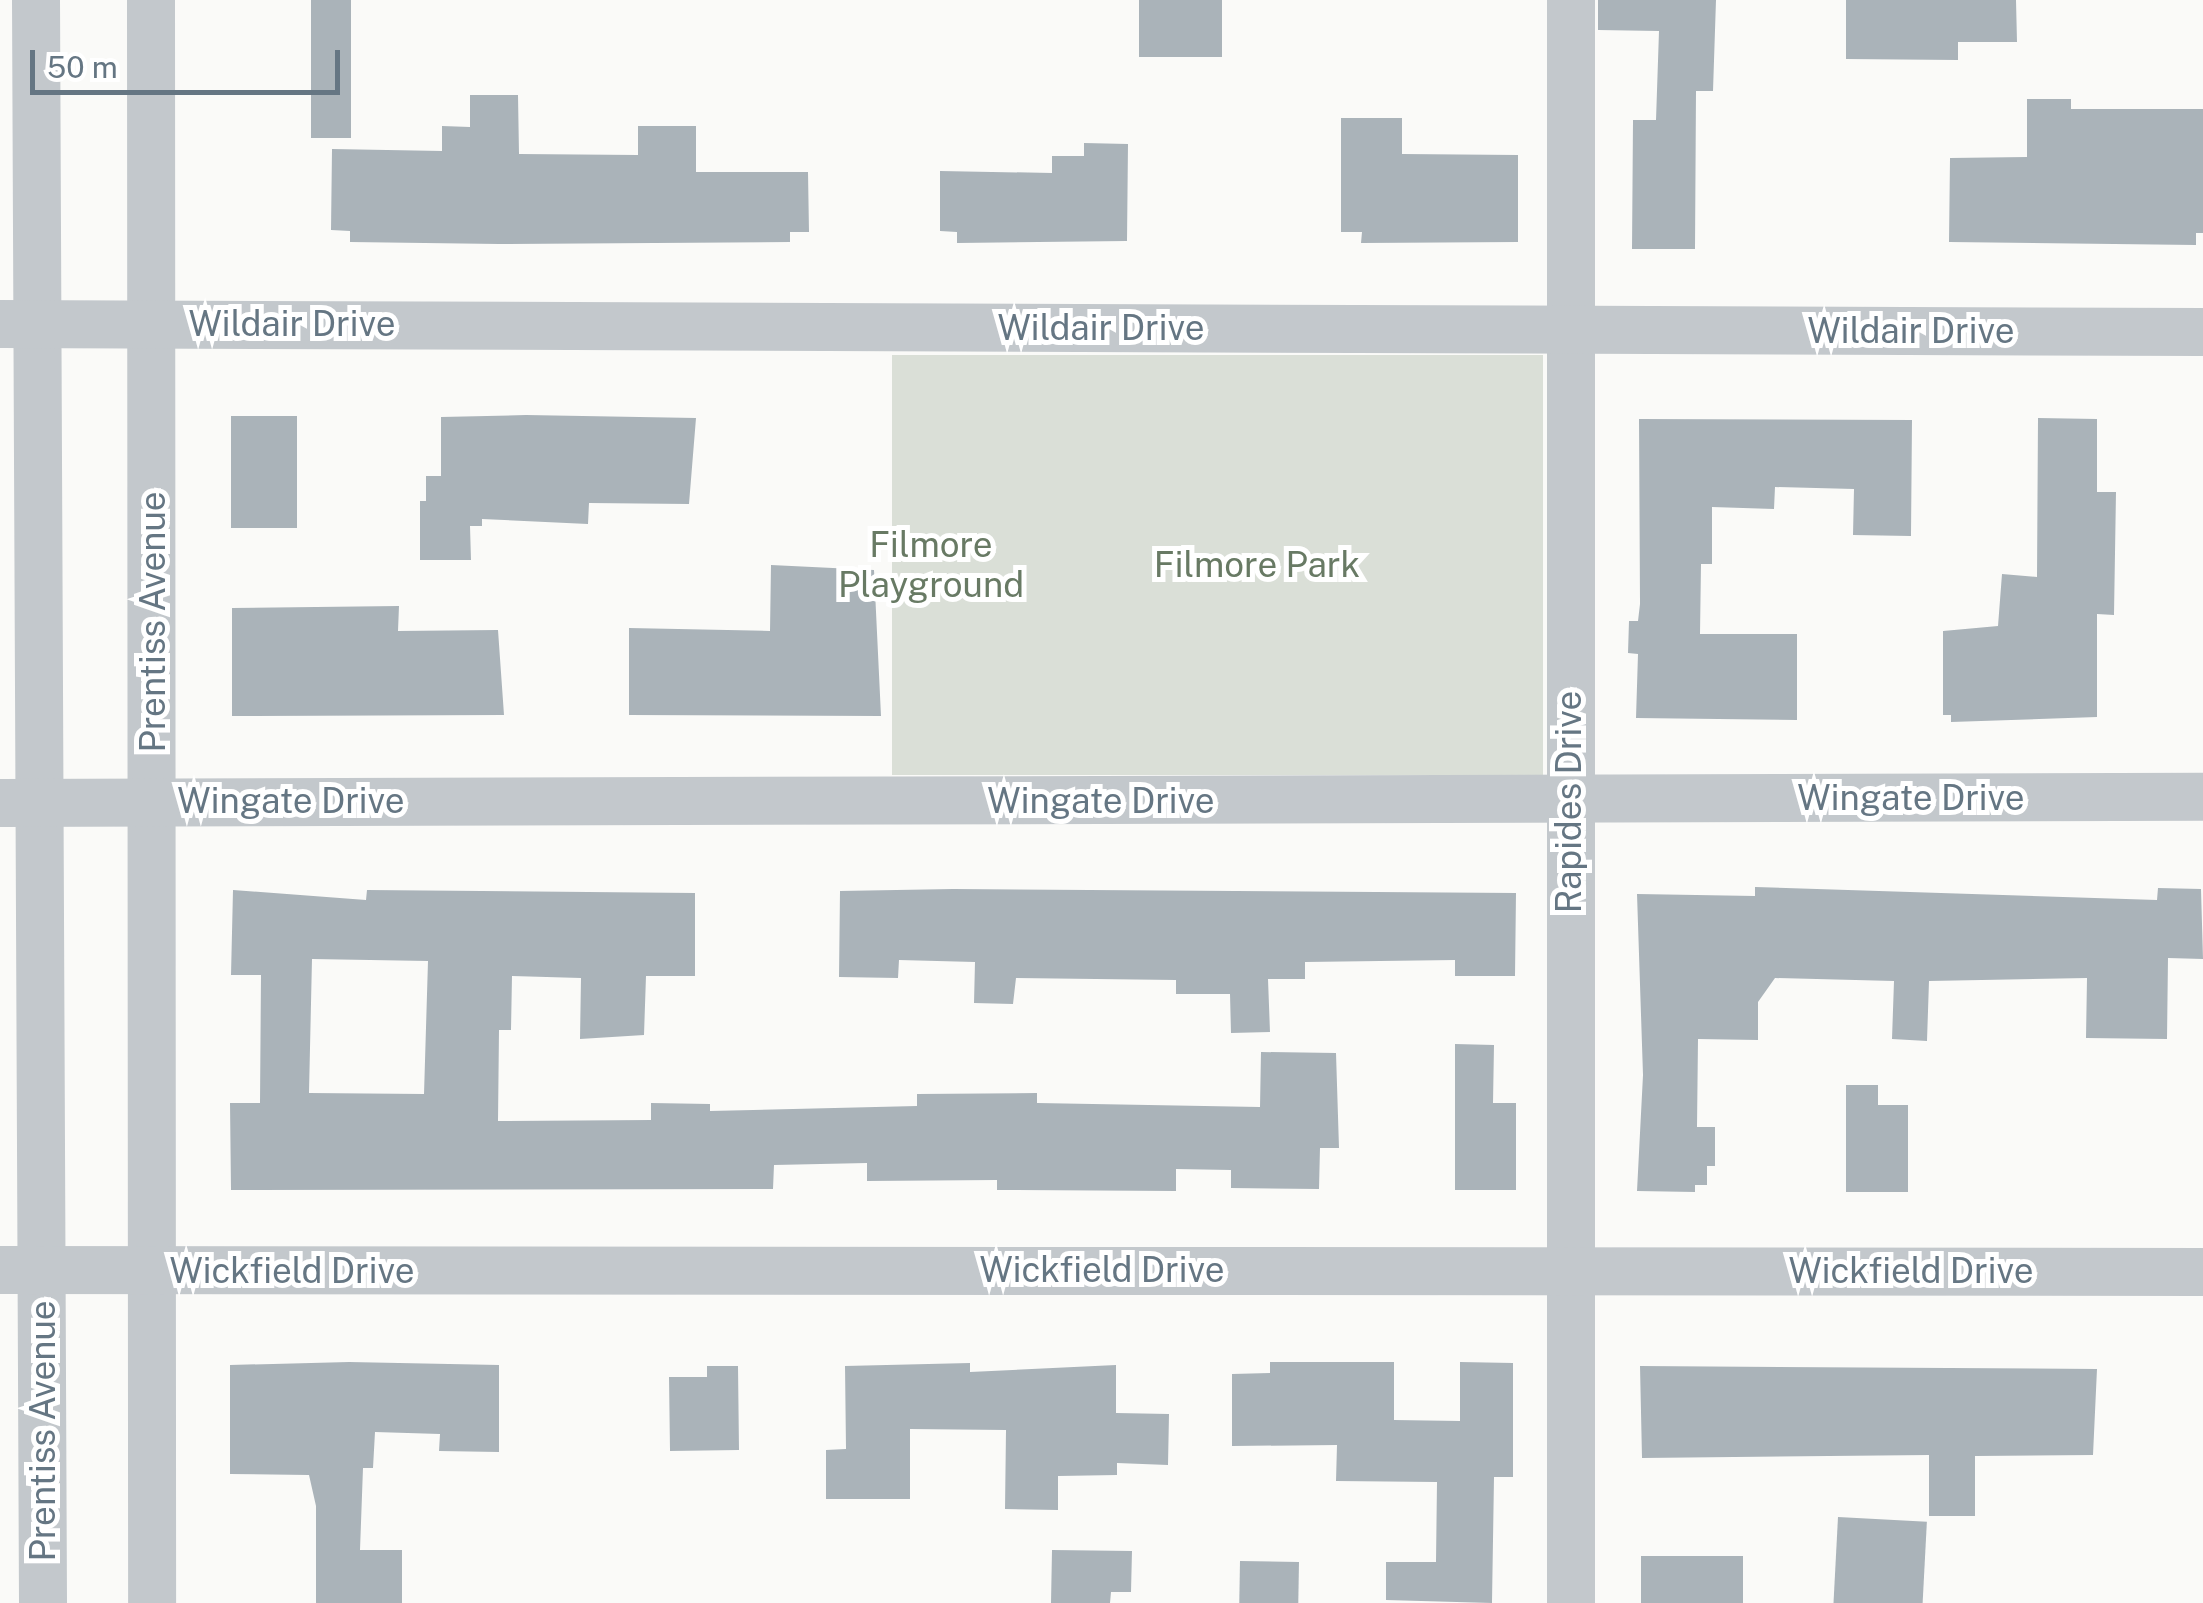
<!DOCTYPE html>
<style>
body{margin:0}
#map{position:relative;width:2203px;height:1603px;overflow:hidden;background:#fafaf8;font-family:"Public Sans",sans-serif}
div>[style]{position:absolute}
.green>*{inset:0;background:#dadfd7;transform-origin:0 0}
.building>*{inset:0;background:#aab3b9;transform-origin:0 0}
.minor>*{height:48px;margin:-24px;padding:0 24px;transform-origin:24px;border-radius:24px;background:#c3c8cc}
span{translate:-50% -50%;white-space:nowrap;text-align:center;line-height:1.15;-webkit-text-stroke:10px #fff;paint-order:stroke}
.street-label{font-size:35px;color:#657683}
.park-label{font-size:35px;color:#687a64}
.scale{position:absolute;left:30px;top:50px;width:310px;height:45px;box-sizing:border-box;border:5px solid #657683;border-top:0;padding-left:12px;font-size:30px;line-height:35px;white-space:nowrap;color:#657683;-webkit-text-stroke:8px #fff;paint-order:stroke}
</style>
<div id="map">
<div class="green">
<div style="left:892px;top:355px;width:651px;height:420px"></div>
</div>
<div class="building">
<div style="left:311px;top:0;width:40px;height:138px"></div>
<div style="left:1139px;top:0;width:83px;height:57px"></div>
<div style="clip-path:polygon(1598px 0,1716px 0,1713px 91px,1696px 91px,1695px 249px,1632px 249px,1633px 120px,1656px 120px,1659px 31px,1598px 30px)"></div>
<div style="clip-path:polygon(1846px 0,2016px 0,2017px 42px,1958px 42px,1958px 60px,1846px 59px)"></div>
<div style="clip-path:polygon(470px 95px,518px 95px,519px 154px,638px 155px,638px 126px,696px 126px,696px 172px,808px 172px,809px 232px,790px 232px,790px 242px,499px 244px,350px 242px,350px 231px,331px 230px,332px 149px,442px 151px,442px 126px,470px 127px)"></div>
<div style="clip-path:polygon(2027px 99px,2071px 99px,2071px 109px,2203px 109px,2203px 233px,2196px 233px,2196px 245px,1949px 242px,1950px 158px,2027px 157px)"></div>
<div style="clip-path:polygon(1341px 118px,1402px 118px,1402px 154px,1518px 155px,1518px 242px,1361px 243px,1362px 232px,1341px 232px)"></div>
<div style="clip-path:polygon(1084px 143px,1128px 144px,1127px 241px,957px 243px,957px 232px,940px 231px,940px 171px,1052px 173px,1052px 156px,1084px 156px)"></div>
<div style="clip-path:polygon(526px 415px,696px 418px,689px 504px,589px 503px,588px 524px,482px 519px,482px 526px,470px 526px,471px 560px,420px 560px,420px 501px,426px 501px,426px 476px,441px 476px,441px 417px)"></div>
<div style="left:231px;top:416px;width:66px;height:112px"></div>
<div style="clip-path:polygon(2038px 418px,2097px 419px,2097px 492px,2116px 492px,2114px 615px,2097px 614px,2097px 717px,1951px 722px,1951px 715px,1943px 715px,1943px 631px,1998px 626px,2002px 574px,2037px 577px)"></div>
<div style="clip-path:polygon(1639px 419px,1912px 420px,1911px 536px,1853px 535px,1854px 489px,1775px 487px,1774px 509px,1712px 507px,1712px 564px,1701px 564px,1700px 634px,1797px 634px,1797px 720px,1636px 718px,1638px 654px,1628px 653px,1629px 621px,1638px 621px,1640px 604px)"></div>
<div style="clip-path:polygon(771px 565px,874px 570px,881px 716px,629px 715px,629px 628px,770px 631px)"></div>
<div style="clip-path:polygon(399px 606px,398px 631px,498px 630px,504px 715px,232px 716px,232px 608px)"></div>
<div style="clip-path:polygon(1755px 887px,2157px 900px,2158px 888px,2201px 889px,2203px 959px,2168px 958px,2167px 1039px,2086px 1038px,2087px 978px,1929px 981px,1927px 1041px,1892px 1039px,1894px 981px,1775px 978px,1758px 1002px,1758px 1040px,1698px 1039px,1697px 1127px,1715px 1127px,1715px 1166px,1707px 1166px,1707px 1185px,1695px 1185px,1695px 1192px,1637px 1191px,1643px 1075px,1637px 894px,1755px 896px)"></div>
<div style="clip-path:polygon(953px 889px,1516px 893px,1515px 976px,1455px 976px,1455px 960px,1305px 962px,1305px 979px,1268px 979px,1270px 1032px,1231px 1033px,1230px 994px,1176px 994px,1176px 980px,1016px 978px,1013px 1004px,974px 1003px,975px 962px,899px 960px,898px 978px,839px 977px,840px 891px)"></div>
<div style="clip-path:polygon(evenodd,233px 890px,366px 900px,367px 890px,695px 893px,695px 976px,646px 976px,644px 1035px,580px 1039px,581px 978px,512px 976px,511px 1030px,499px 1030px,498px 1121px,651px 1120px,651px 1103px,710px 1104px,710px 1111px,917px 1106px,917px 1094px,1037px 1093px,1037px 1103px,1260px 1107px,1261px 1052px,1336px 1053px,1339px 1148px,1320px 1148px,1319px 1189px,1231px 1188px,1231px 1170px,1176px 1169px,1176px 1191px,997px 1190px,997px 1180px,867px 1181px,867px 1163px,774px 1165px,773px 1189px,231px 1190px,230px 1103px,260px 1103px,261px 975px,231px 975px,233px 890px,312px 959px,428px 961px,424px 1094px,309px 1093px,312px 959px)"></div>
<div style="clip-path:polygon(1455px 1044px,1494px 1045px,1493px 1103px,1516px 1103px,1516px 1190px,1455px 1190px)"></div>
<div style="clip-path:polygon(1846px 1085px,1878px 1085px,1878px 1105px,1908px 1105px,1908px 1192px,1846px 1192px)"></div>
<div style="clip-path:polygon(349px 1362px,499px 1365px,499px 1452px,439px 1451px,440px 1434px,375px 1432px,373px 1468px,363px 1468px,360px 1550px,402px 1550px,402px 1603px,316px 1603px,316px 1506px,309px 1475px,230px 1474px,230px 1365px)"></div>
<div style="clip-path:polygon(1270px 1362px,1394px 1362px,1394px 1420px,1460px 1421px,1460px 1362px,1513px 1363px,1513px 1477px,1494px 1477px,1492px 1603px,1386px 1600px,1386px 1562px,1436px 1562px,1437px 1482px,1336px 1481px,1337px 1445px,1232px 1446px,1232px 1374px,1270px 1373px)"></div>
<div style="clip-path:polygon(970px 1363px,970px 1372px,1116px 1365px,1116px 1413px,1169px 1414px,1168px 1465px,1117px 1463px,1117px 1475px,1058px 1476px,1058px 1510px,1005px 1509px,1006px 1430px,910px 1429px,910px 1499px,826px 1499px,826px 1450px,846px 1449px,845px 1366px)"></div>
<div style="clip-path:polygon(707px 1366px,738px 1366px,739px 1450px,670px 1451px,669px 1377px,707px 1377px)"></div>
<div style="clip-path:polygon(1640px 1366px,2097px 1369px,2093px 1455px,1975px 1456px,1975px 1516px,1929px 1516px,1929px 1455px,1642px 1458px)"></div>
<div style="left:1838px;top:1517px;width:89px;height:86px;rotate:3deg"></div>
<div style="clip-path:polygon(1052px 1550px,1132px 1551px,1131px 1592px,1111px 1592px,1110px 1603px,1051px 1603px)"></div>
<div style="left:1743px;top:1556px;width:47px;height:102px;rotate:90deg"></div>
<div style="left:1240px;top:1561px;width:59px;height:42px;rotate:1deg"></div>
</div>
<div class="minor">
<div style="left:36px;top:0;width:1603px;rotate:89.75deg"></div>
<div style="left:151px;top:0;width:1603px;rotate:89.96deg"></div>
<div style="left:1571px;top:0;width:1603px;rotate:90deg"></div>
<div style="left:0;top:324px;width:2203px;rotate:0.21deg"></div>
<div style="left:0;top:803px;width:2203px;rotate:-0.16deg"></div>
<div style="left:0;top:1270px;width:2203px;rotate:0.05deg"></div>
</div>
<div class="street-label">
<span style="left:292px;top:324px">Wildair Drive</span>
<span style="left:1101px;top:328px">Wildair Drive</span>
<span style="left:1911px;top:331px">Wildair Drive</span>
<span style="left:153px;top:622px;rotate:-90deg">Prentiss Avenue</span>
<span style="left:1911px;top:798px">Wingate Drive</span>
<span style="left:291px;top:801px">Wingate Drive</span>
<span style="left:1101px;top:801px">Wingate Drive</span>
<span style="left:1569px;top:802px;rotate:-90deg">Rapides Drive</span>
<span style="left:1102px;top:1270px">Wickfield Drive</span>
<span style="left:292px;top:1271px">Wickfield Drive</span>
<span style="left:1911px;top:1271px">Wickfield Drive</span>
<span style="left:43px;top:1431px;rotate:-90deg">Prentiss Avenue</span>
</div>
<div class="park-label">
<span style="left:931px;top:565px">Filmore<br>Playground</span>
<span style="left:1257px;top:565px">Filmore Park</span>
</div>
<div class="scale">50 m</div>
</div>
